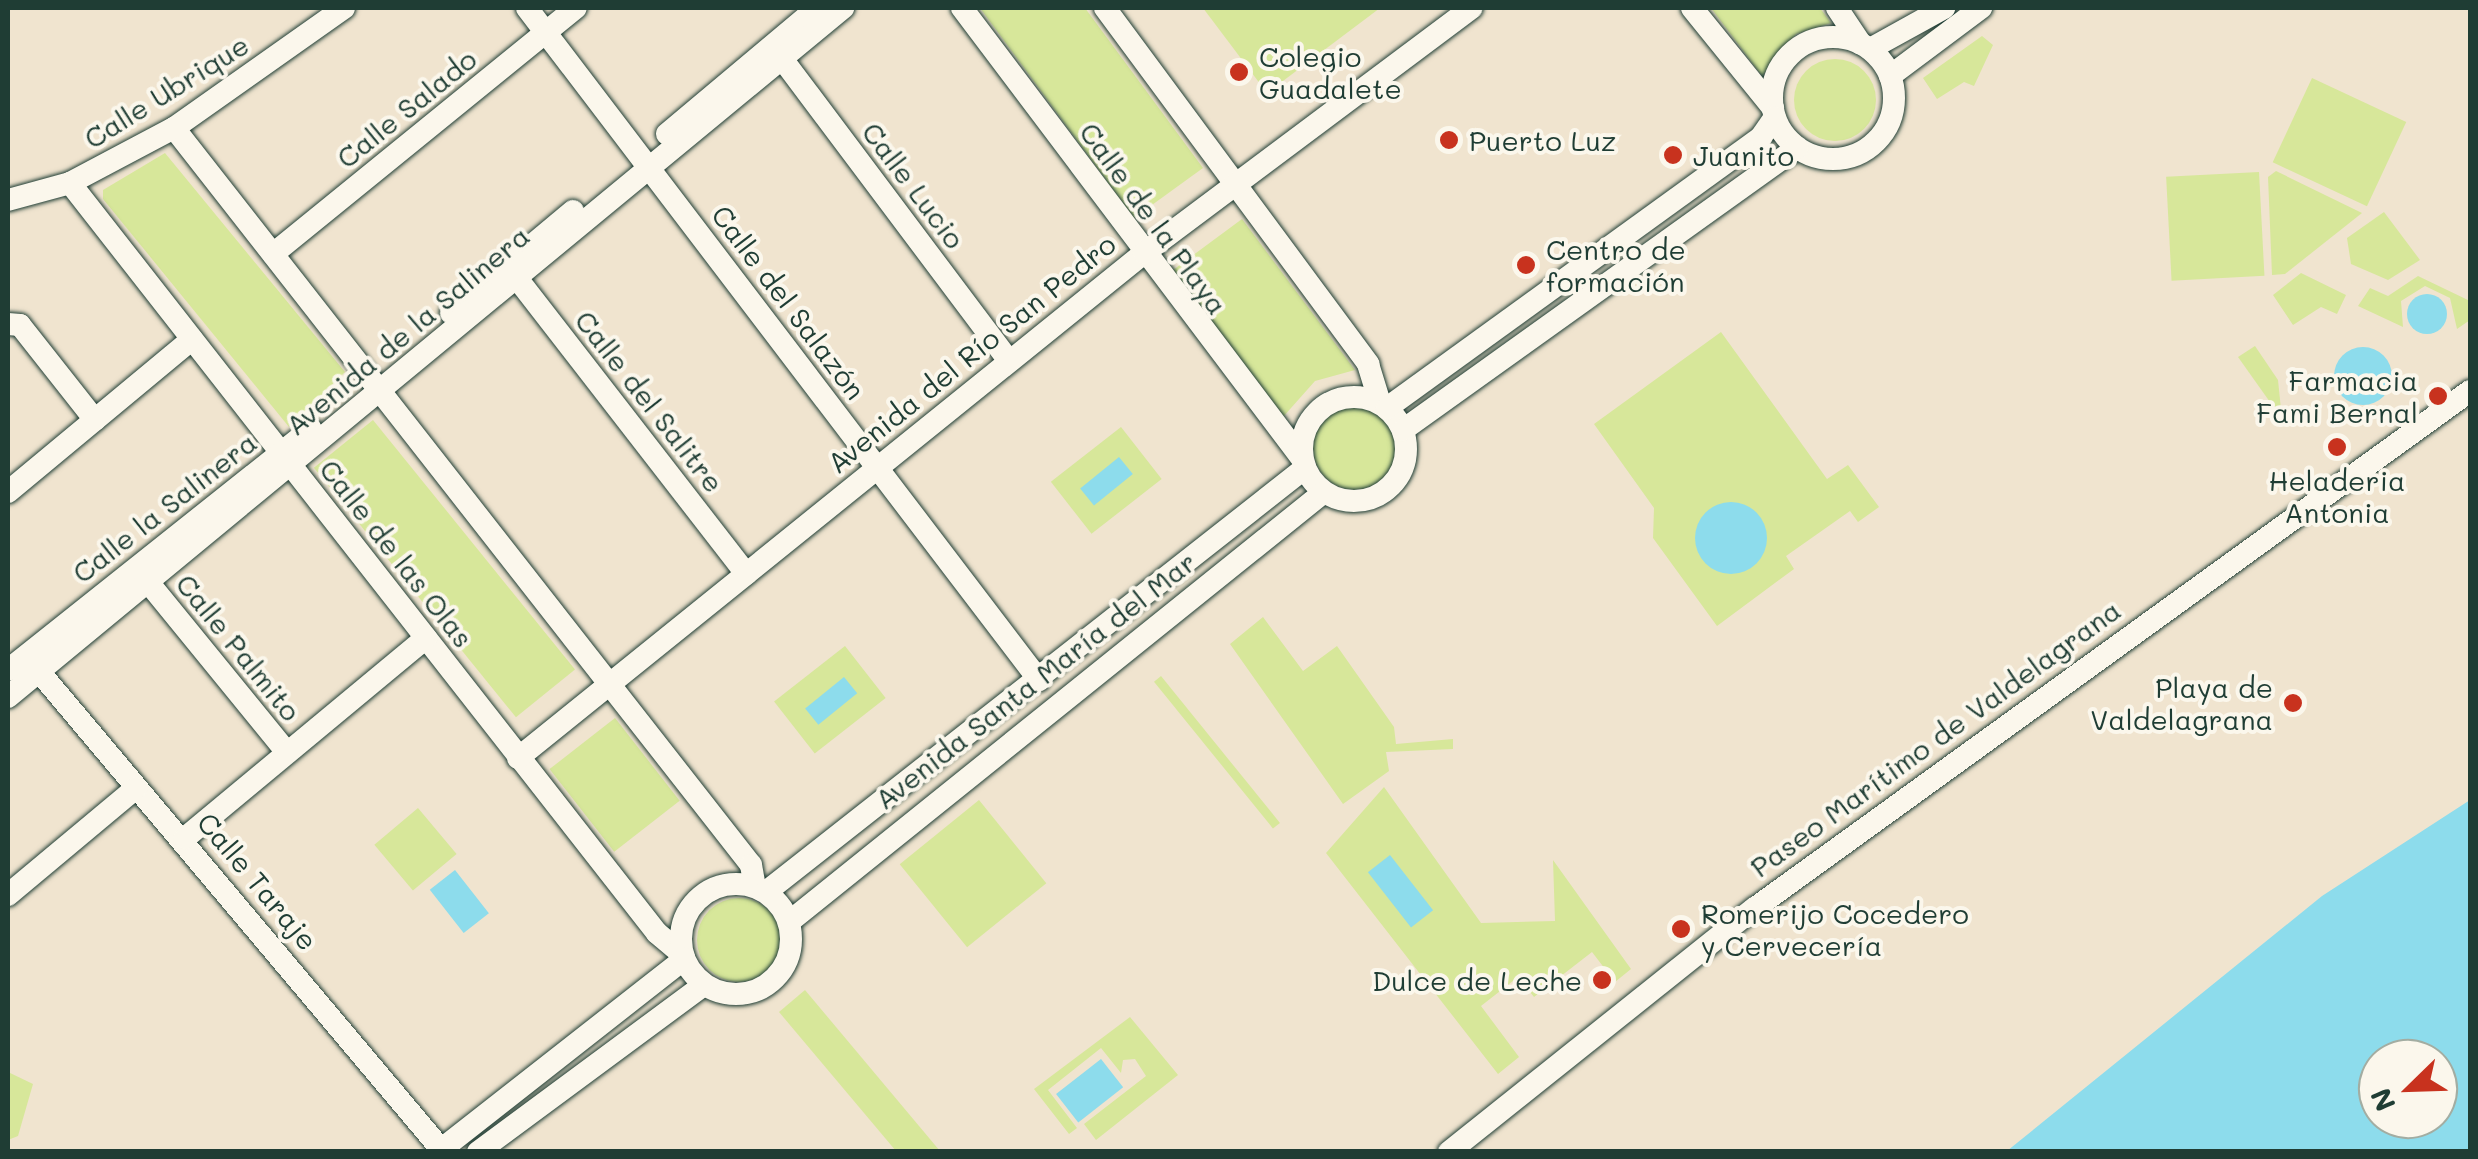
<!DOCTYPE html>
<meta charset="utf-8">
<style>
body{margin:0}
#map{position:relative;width:2478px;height:1159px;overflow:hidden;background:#f0e4cf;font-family:Mali,sans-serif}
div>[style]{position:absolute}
.green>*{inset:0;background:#d7e79a;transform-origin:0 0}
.round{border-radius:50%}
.water>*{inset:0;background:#8ddcec;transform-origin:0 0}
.roads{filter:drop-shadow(0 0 2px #1f3d34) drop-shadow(0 0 2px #1f3d34)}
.minor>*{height:22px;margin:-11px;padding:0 11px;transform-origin:11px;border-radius:11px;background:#fbf7ec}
.minor>.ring{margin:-11px;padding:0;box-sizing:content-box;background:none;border:22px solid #fbf7ec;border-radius:50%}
.dots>*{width:28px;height:28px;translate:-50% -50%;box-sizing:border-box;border:5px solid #fbf7ec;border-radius:50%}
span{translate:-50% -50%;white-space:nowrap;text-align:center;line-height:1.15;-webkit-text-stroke:8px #fbf7ec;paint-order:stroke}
.poi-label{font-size:28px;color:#1f3d34}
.left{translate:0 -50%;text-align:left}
.right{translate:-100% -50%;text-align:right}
.street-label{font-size:28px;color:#1f3d34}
.frame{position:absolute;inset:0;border:10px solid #1f3d34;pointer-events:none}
.north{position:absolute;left:2358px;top:1039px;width:100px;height:100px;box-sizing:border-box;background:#fbf7ec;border:2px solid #a3ada2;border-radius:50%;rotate:247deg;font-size:28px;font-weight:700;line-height:40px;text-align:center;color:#1f3d34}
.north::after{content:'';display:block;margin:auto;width:35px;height:45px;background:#c8321e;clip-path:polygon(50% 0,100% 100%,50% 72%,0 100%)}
</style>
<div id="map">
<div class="green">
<div style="clip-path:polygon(980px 8px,1085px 8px,1203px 168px,1134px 218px)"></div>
<div style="clip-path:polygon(1203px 8px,1380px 8px,1267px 93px)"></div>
<div style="clip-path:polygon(1711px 8px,1820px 8px,1831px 23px,1796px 34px,1762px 76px)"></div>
<div style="clip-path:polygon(1982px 36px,1993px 45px,1974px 86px,1964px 82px,1937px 99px,1923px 78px)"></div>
<div class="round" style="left:1794px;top:59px;width:82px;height:82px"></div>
<div style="left:2312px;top:78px;width:104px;height:93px;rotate:25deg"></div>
<div style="clip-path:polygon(165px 153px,345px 372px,289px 427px,103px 199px,103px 190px)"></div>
<div style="clip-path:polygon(2276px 171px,2362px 213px,2285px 274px,2272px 275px,2268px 177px)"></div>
<div style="left:2259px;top:172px;width:104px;height:93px;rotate:87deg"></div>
<div style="clip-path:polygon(2384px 212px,2420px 260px,2388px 280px,2351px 264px,2347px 238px)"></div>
<div style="clip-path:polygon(1242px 219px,1355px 370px,1315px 381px,1283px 417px,1173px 270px)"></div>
<div style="clip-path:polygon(2301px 273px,2346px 295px,2337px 314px,2321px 307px,2293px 325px,2273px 295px)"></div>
<div style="clip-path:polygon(2418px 276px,2470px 301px,2470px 320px,2457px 329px,2450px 298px,2425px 286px,2401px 301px,2403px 327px,2358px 306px,2370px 288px,2388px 296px)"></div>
<div style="clip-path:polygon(1721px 332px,1827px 479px,1848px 465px,1879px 507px,1858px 522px,1850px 511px,1786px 556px,1794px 569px,1717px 626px,1653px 538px,1654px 508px,1594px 424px)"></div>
<div style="clip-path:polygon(2255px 346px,2278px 380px,2282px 419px,2238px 357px)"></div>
<div class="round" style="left:1313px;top:406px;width:84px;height:84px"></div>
<div style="left:373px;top:420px;width:321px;height:76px;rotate:51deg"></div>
<div style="left:1121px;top:427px;width:66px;height:89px;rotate:52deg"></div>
<div style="clip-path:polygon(1263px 617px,1303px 671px,1337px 646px,1394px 727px,1396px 744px,1453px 739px,1453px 749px,1386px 752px,1389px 771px,1343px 804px,1230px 644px)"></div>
<div style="left:845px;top:646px;width:66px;height:90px;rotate:52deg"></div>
<div style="left:1161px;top:676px;width:189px;height:9px;rotate:51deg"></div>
<div style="left:615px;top:718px;width:105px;height:83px;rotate:52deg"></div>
<div style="clip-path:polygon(1384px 787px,1481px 923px,1555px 921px,1553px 860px,1631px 969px,1615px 982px,1592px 952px,1534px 997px,1518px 977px,1481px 1006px,1519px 1057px,1498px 1074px,1326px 853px)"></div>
<div style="left:979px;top:800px;width:107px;height:102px;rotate:51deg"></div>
<div style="left:418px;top:808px;width:60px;height:57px;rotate:50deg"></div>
<div class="round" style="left:697px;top:898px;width:84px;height:84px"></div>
<div style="clip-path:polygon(805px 990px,940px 1151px,896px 1151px,779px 1012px)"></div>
<div style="clip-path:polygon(1130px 1017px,1178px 1075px,1096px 1140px,1084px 1124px,1146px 1076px,1135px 1059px,1123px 1060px,1121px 1073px,1101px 1048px,1048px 1090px,1077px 1128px,1069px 1134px,1034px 1089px)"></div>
<div style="clip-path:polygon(8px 1072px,33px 1084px,18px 1136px,8px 1140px)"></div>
</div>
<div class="water">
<div class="round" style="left:2407px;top:294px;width:40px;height:40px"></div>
<div class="round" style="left:2334px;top:347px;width:58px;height:58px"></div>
<div style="left:1119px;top:457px;width:22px;height:50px;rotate:51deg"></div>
<div class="round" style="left:1695px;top:502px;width:72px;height:72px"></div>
<div style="left:844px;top:677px;width:21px;height:50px;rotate:51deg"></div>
<div style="clip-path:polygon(evenodd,2470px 800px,2470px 1151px,2007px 1151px,2322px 896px,2470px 800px,2378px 1059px,2438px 1059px,2438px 1119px,2378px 1119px,2378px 1059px)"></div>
<div style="left:1390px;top:855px;width:70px;height:28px;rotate:52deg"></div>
<div style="left:455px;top:870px;width:55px;height:32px;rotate:52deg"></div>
<div style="left:1101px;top:1059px;width:36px;height:57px;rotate:52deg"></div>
</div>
<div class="roads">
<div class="minor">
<div style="left:527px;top:8px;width:845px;rotate:52.7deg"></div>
<div style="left:962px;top:8px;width:566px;rotate:52.97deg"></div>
<div style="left:1105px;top:8px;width:443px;rotate:53.5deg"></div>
<div style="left:1368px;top:364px;width:41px;rotate:72.9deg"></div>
<div style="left:1692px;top:8px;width:129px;rotate:51deg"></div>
<div style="left:1837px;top:8px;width:43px;rotate:56.3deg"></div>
<div class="ring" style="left:1772px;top:37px;width:100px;height:100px"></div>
<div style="left:774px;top:48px;width:391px;rotate:53.1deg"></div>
<div style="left:1870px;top:49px;width:85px;rotate:-29deg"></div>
<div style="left:1890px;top:76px;width:114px;rotate:-36.8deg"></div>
<div style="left:174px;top:128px;width:936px;rotate:51.94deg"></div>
<div style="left:751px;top:865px;width:22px;rotate:80deg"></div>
<div style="left:667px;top:134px;width:196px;rotate:-40deg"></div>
<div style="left:70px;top:183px;width:952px;rotate:51.95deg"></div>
<div style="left:657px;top:933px;width:33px;rotate:40deg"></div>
<div style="left:8px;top:200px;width:64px;rotate:-15.3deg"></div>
<div style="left:70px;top:183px;width:118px;rotate:-27.9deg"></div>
<div style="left:174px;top:128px;width:208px;rotate:-35.2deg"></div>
<div style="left:273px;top:254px;width:390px;rotate:-39.1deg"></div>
<div style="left:509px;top:268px;width:387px;rotate:52.2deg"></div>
<div style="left:451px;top:313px;width:159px;rotate:-39.9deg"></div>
<div style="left:8px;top:324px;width:12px;rotate:5deg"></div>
<div style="left:20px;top:325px;width:121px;rotate:51.7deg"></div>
<div class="ring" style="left:1302px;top:397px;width:82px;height:82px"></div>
<div style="left:1387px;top:408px;width:462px;rotate:-35.9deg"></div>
<div style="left:1761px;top:137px;width:24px;rotate:-55deg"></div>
<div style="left:1403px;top:430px;width:485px;rotate:-35.6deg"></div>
<div style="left:8px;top:492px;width:239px;rotate:-39.7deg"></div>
<div style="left:148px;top:582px;width:217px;rotate:50.8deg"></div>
<div style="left:31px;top:662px;width:637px;rotate:49.91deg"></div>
<div style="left:8px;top:670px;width:387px;rotate:-38.5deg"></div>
<div style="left:8px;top:697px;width:1083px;rotate:-39.53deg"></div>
<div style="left:518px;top:758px;width:804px;rotate:-38.89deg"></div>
<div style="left:1144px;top:253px;width:409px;rotate:-36.8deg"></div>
<div style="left:185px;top:838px;width:313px;rotate:-39.7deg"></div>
<div class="ring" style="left:681px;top:884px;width:88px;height:88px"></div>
<div style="left:766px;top:892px;width:686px;rotate:-38.19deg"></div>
<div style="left:8px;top:895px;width:167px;rotate:-39.9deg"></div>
<div style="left:789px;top:922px;width:686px;rotate:-38.79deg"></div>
<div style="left:438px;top:1152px;width:313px;rotate:-38.1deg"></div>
<div style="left:478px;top:1152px;width:281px;rotate:-36.5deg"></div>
<div style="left:1449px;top:1152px;width:391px;rotate:-38.6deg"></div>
<div style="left:1755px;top:908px;width:882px;rotate:-35.87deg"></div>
</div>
</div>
<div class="dots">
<div style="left:1239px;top:72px;background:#c8321e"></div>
<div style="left:1449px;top:140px;background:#c8321e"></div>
<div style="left:1673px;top:155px;background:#c8321e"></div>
<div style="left:1526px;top:265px;background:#c8321e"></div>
<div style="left:2438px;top:396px;background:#c8321e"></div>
<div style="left:2337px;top:447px;background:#c8321e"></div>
<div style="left:2293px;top:703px;background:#c8321e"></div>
<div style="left:1681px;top:929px;background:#c8321e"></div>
<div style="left:1602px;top:980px;background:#c8321e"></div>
</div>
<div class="poi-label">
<span class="left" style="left:1259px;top:72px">Colegio<br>Guadalete</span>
<span class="left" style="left:1469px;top:140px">Puerto Luz</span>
<span class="left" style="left:1693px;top:155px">Juanito</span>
<span class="left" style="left:1546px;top:265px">Centro de<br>formación</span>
<span class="right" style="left:2418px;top:396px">Farmacia<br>Fami Bernal</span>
<span style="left:2337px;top:496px">Heladeria<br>Antonia</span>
<span class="right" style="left:2273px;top:703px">Playa de<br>Valdelagrana</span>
<span class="left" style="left:1701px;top:929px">Romerijo Cocedero<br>y Cervecería</span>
<span class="right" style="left:1582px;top:980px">Dulce de Leche</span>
</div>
<div class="street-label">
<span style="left:166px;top:91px;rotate:-32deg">Calle Ubrique</span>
<span style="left:406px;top:108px;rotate:-39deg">Calle Salado</span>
<span style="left:914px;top:185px;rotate:53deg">Calle Lucio</span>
<span style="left:1154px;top:218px;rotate:54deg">Calle de la Playa</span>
<span style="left:789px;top:302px;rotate:53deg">Calle del Salazón</span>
<span style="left:407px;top:330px;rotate:-40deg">Avenida de la Salinera</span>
<span style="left:971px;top:353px;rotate:-39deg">Avenida del Río San Pedro</span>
<span style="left:650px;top:401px;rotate:52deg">Calle del Salitre</span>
<span style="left:164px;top:507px;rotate:-38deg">Calle la Salinera</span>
<span style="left:397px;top:553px;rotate:52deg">Calle de las Olas</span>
<span style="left:239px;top:647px;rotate:51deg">Calle Palmito</span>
<span style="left:1035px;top:680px;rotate:-38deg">Avenida Santa María del Mar</span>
<span style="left:1935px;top:738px;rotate:-36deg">Paseo Marítimo de Valdelagrana</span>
<span style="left:258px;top:881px;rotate:50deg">Calle Taraje</span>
</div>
<div class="frame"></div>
<div class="north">N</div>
</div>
